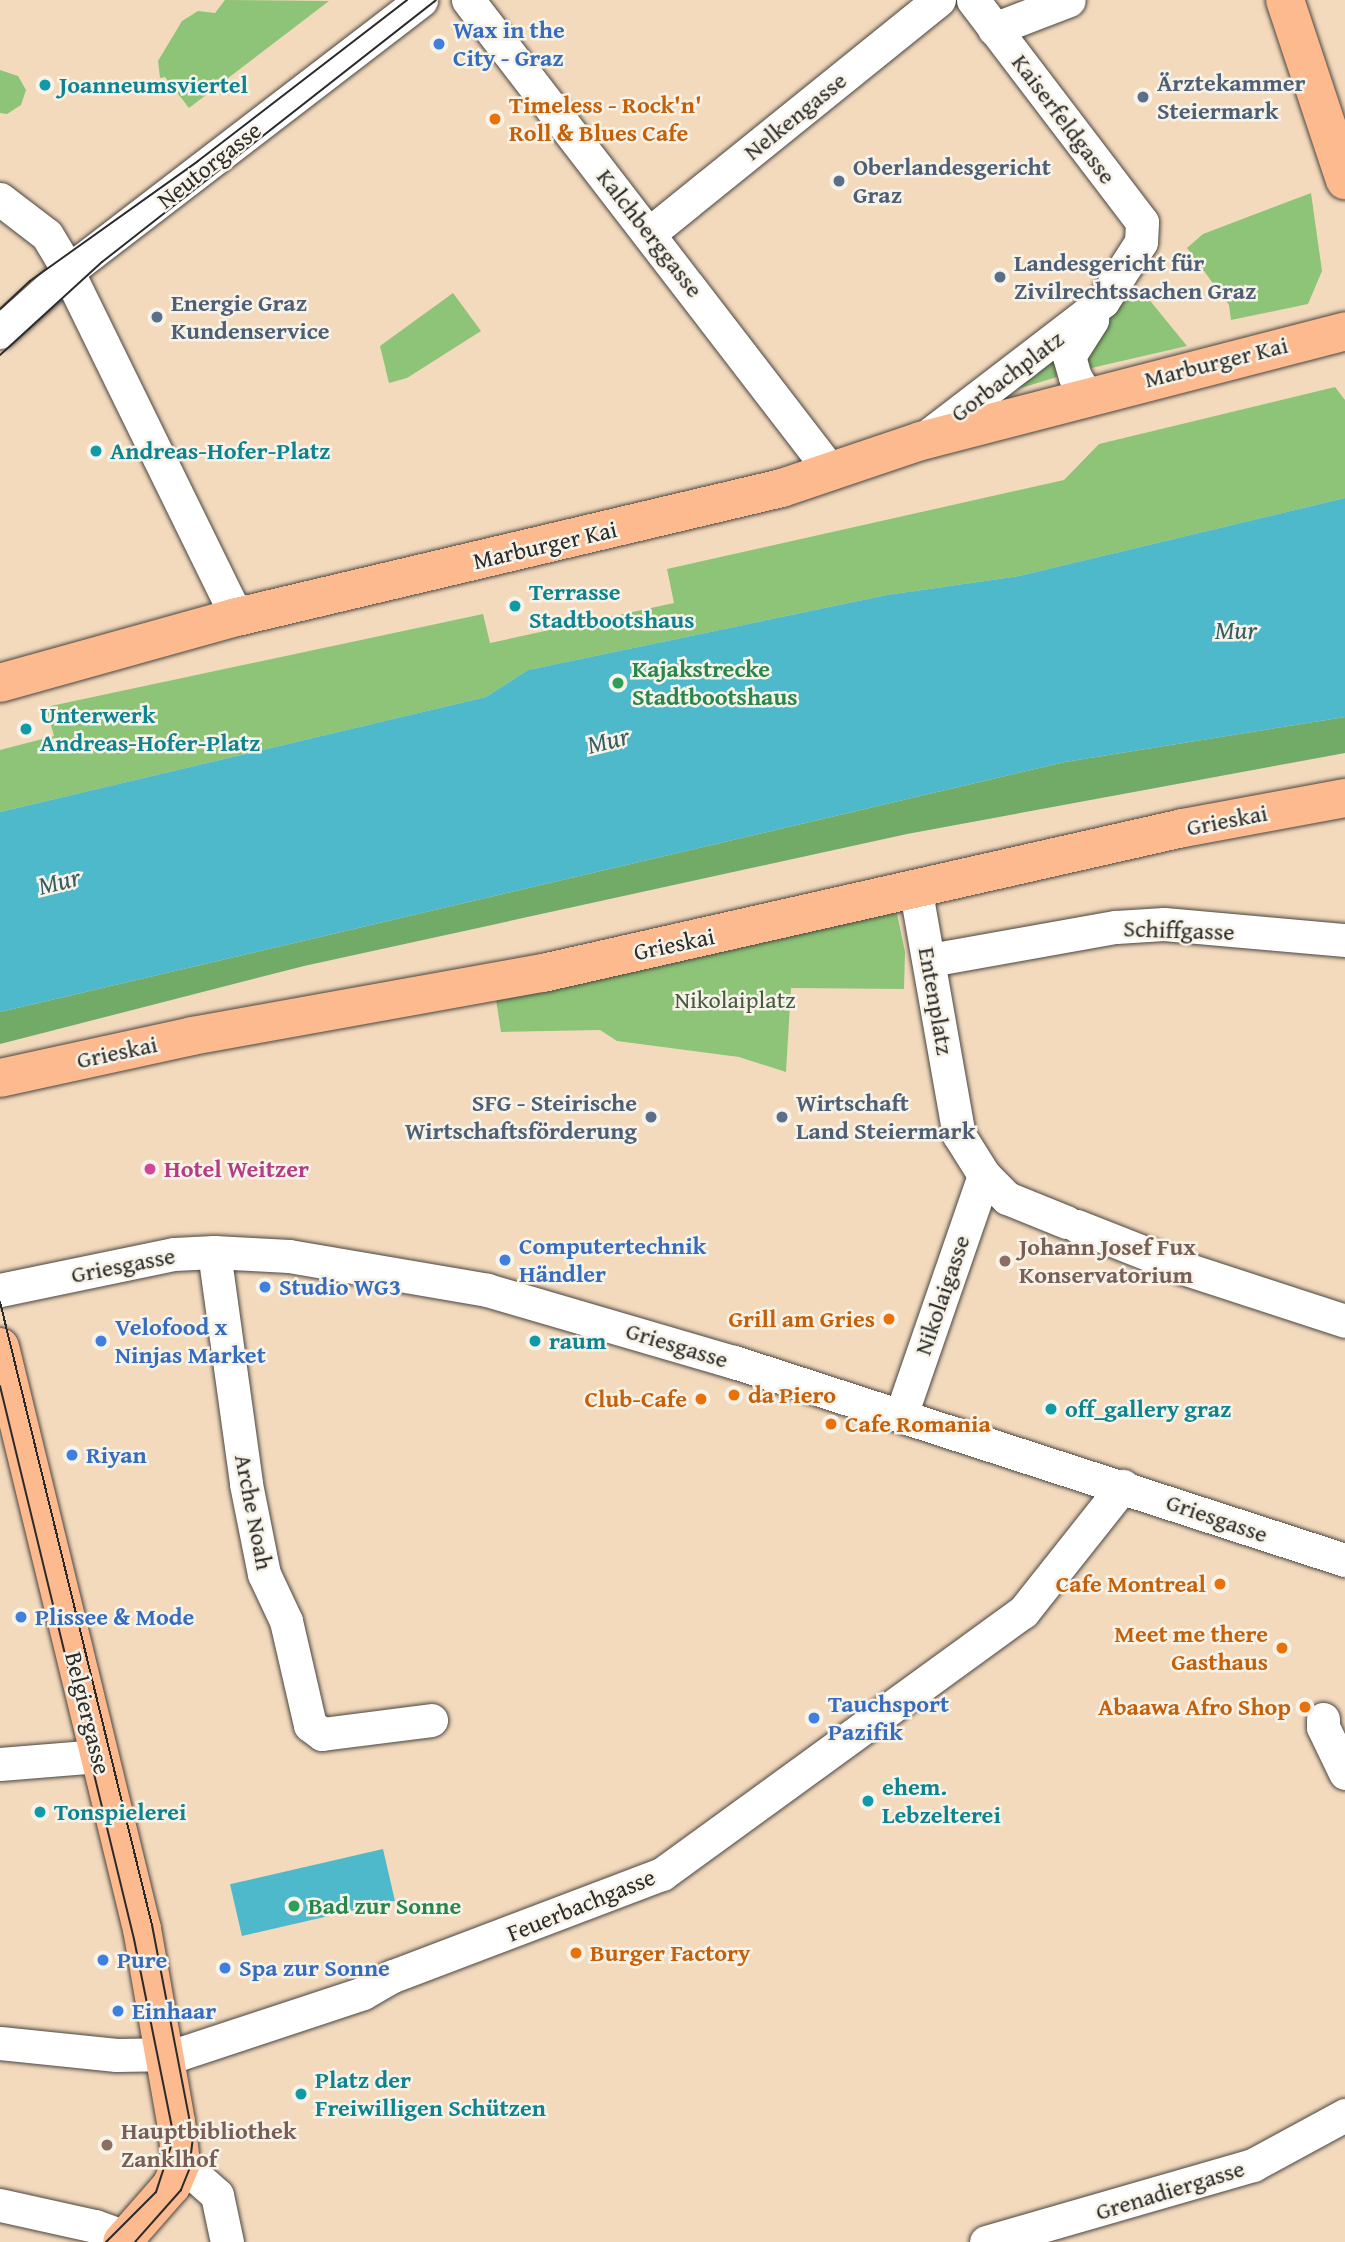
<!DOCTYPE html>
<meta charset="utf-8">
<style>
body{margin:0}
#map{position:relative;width:1345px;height:2242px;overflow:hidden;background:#f4dabd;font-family:"Gentium Book Plus",serif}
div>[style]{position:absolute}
.green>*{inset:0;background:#8dc477}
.forest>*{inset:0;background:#72aa68}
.water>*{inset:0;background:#4eb9ca;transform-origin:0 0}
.roads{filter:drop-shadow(0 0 2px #494541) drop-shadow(0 0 2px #494541)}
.minor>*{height:33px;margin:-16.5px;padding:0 16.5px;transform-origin:16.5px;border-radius:16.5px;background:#fff}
.major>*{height:38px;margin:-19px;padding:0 19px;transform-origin:19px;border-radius:19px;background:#fcba8e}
.tram>*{height:2px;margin:-1px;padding:0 1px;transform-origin:1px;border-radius:1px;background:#2b2b2b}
.dots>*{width:19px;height:19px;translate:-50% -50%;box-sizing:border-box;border:4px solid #f7f3e8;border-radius:50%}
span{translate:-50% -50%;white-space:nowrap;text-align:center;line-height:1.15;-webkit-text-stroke:5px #f7f3e8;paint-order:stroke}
.shop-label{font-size:24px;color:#366cbe;font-weight:700}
.left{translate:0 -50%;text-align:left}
.service-label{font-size:24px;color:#4e5e75;font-weight:700}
.right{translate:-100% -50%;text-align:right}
.culture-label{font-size:24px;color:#0d838f;font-weight:700}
.food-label{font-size:24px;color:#c56008;font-weight:700}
.street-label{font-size:24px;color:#2b2b2b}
.leisure-label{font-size:24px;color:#27864d;font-weight:700}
.park-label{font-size:24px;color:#485942}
.hotel-label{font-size:24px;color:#b23c85;font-weight:700}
.education-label{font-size:24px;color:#785e54;font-weight:700}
.water-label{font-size:26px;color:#375d63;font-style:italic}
</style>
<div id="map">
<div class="green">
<div style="clip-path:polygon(225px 0,329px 1px,189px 108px,165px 77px,160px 78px,158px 61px,182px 21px,198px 11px,215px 13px)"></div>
<div style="clip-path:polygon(0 70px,18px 76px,26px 90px,21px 105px,7px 114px,0 113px)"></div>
<div style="clip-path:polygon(1311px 193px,1322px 271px,1308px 304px,1231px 320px,1229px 305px,1187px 248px,1203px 234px)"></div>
<div style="clip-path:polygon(1138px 286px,1187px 346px,1087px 369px,1086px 356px,1131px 287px)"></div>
<div style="clip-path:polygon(453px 293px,481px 331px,407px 378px,389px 383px,380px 346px)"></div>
<div style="clip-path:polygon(1054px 354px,1057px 377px,1004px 393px)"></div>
<div style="clip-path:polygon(1335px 387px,1345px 400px,1345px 498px,1019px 576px,887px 595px,528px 670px,486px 697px,0 812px,0 750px,54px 736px,46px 707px,483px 614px,490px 643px,674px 603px,667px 569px,1064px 480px,1099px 444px)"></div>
<div style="clip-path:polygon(896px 909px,905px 952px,904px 989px,791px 988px,786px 1072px,739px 1057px,617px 1041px,600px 1030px,501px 1032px,495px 993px)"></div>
</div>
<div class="forest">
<div style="clip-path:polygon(1345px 717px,1345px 753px,907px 834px,304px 966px,0 1044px,0 1012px,1065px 762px)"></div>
</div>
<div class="water">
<div style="clip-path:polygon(1345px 498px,1345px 717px,1065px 762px,0 1012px,0 812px,486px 697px,528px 670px,887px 595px,1019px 576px)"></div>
<div style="left:383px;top:1849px;width:53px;height:157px;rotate:77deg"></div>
</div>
<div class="roads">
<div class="minor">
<div style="left:468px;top:0;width:592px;rotate:52.41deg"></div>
<div style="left:994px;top:29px;width:80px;rotate:-21.1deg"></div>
<div style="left:0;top:199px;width:59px;rotate:37.5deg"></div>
<div style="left:47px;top:235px;width:27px;rotate:59deg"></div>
<div style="left:61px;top:258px;width:400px;rotate:63.9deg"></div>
<div style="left:651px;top:232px;width:370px;rotate:-38.9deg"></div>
<div style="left:0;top:332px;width:91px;rotate:-41.9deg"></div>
<div style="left:68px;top:271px;width:445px;rotate:-37.5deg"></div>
<div style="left:1086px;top:395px;width:21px;rotate:-121deg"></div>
<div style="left:1075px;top:377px;width:22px;rotate:-106deg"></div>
<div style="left:1069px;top:356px;width:43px;rotate:-57.4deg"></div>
<div style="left:926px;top:437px;width:223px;rotate:-37.5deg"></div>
<div style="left:1103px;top:301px;width:70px;rotate:-57.2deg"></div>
<div style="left:1141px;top:242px;width:20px;rotate:-87deg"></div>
<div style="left:1142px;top:222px;width:279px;rotate:-127.3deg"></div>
<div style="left:916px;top:892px;width:247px;rotate:80deg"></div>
<div style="left:959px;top:1135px;width:47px;rotate:58deg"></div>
<div style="left:984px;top:1175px;width:33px;rotate:45deg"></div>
<div style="left:1007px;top:1198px;width:64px;rotate:22.1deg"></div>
<div style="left:930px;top:960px;width:189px;rotate:-10.1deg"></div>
<div style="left:1116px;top:927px;width:48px;rotate:-3.6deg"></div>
<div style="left:1164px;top:924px;width:182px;rotate:5.1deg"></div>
<div style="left:1077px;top:1226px;width:114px;rotate:21.6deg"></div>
<div style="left:1183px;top:1268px;width:170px;rotate:18.1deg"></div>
<div style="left:214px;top:1252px;width:234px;rotate:82.1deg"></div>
<div style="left:246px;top:1484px;width:92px;rotate:78.7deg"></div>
<div style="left:264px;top:1574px;width:52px;rotate:64.9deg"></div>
<div style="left:286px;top:1621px;width:107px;rotate:77deg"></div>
<div style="left:310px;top:1725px;width:15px;rotate:37deg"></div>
<div style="left:322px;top:1734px;width:110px;rotate:-7.3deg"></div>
<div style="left:0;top:1290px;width:178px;rotate:-11.7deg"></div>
<div style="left:174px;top:1254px;width:40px;rotate:-2.9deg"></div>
<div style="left:214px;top:1252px;width:75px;rotate:3.1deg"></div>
<div style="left:289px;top:1256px;width:201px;rotate:9.7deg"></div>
<div style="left:487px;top:1290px;width:257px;rotate:16.3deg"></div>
<div style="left:734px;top:1362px;width:642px;rotate:17.96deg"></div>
<div style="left:901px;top:1415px;width:254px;rotate:-70.9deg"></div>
<div style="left:1323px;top:1719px;width:8px;rotate:90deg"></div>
<div style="left:1323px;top:1727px;width:51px;rotate:64.4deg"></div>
<div style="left:0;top:1764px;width:99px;rotate:-4.6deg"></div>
<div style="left:0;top:2043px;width:117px;rotate:5.9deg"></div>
<div style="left:116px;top:2055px;width:63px;rotate:-0.9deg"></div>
<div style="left:179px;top:2054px;width:194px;rotate:-18.3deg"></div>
<div style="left:363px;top:1993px;width:34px;rotate:-30deg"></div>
<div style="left:393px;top:1976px;width:288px;rotate:-20.8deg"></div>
<div style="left:662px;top:1874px;width:446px;rotate:-36deg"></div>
<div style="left:1023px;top:1612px;width:161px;rotate:-51.6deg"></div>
<div style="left:181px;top:2163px;width:48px;rotate:41.6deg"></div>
<div style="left:217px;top:2195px;width:48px;rotate:78deg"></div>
<div style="left:0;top:2205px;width:97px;rotate:12.5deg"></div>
<div style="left:95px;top:2226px;width:35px;rotate:20deg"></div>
<div style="left:986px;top:2242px;width:278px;rotate:-16.1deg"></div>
<div style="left:1253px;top:2165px;width:105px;rotate:-28.5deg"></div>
</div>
<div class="major">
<div style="left:1285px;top:0;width:190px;rotate:71.6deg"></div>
<div style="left:0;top:683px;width:246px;rotate:-15.6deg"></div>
<div style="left:237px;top:617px;width:560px;rotate:-13.32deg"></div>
<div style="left:782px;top:488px;width:147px;rotate:-18.7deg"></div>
<div style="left:921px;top:441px;width:438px;rotate:-14.5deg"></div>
<div style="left:0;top:1078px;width:197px;rotate:-12.3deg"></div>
<div style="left:192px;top:1036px;width:357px;rotate:-10.2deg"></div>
<div style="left:543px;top:973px;width:656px;rotate:-12.77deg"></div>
<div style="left:1183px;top:828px;width:165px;rotate:-10.5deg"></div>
<div style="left:0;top:1347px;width:599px;rotate:76.29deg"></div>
<div style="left:142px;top:1929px;width:195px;rotate:80deg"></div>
<div style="left:176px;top:2121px;width:42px;rotate:83.2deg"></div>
<div style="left:181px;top:2163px;width:25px;rotate:113deg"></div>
<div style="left:171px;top:2186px;width:74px;rotate:131.2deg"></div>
</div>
</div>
<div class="tram">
<div style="left:0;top:309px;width:41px;rotate:-43deg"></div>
<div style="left:30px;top:281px;width:206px;rotate:-35.5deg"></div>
<div style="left:198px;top:161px;width:264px;rotate:-37.6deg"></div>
<div style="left:0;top:355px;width:138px;rotate:-42.4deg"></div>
<div style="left:102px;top:262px;width:424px;rotate:-38.1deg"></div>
<div style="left:0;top:1302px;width:641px;rotate:76.29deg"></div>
<div style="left:152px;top:1925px;width:216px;rotate:79.1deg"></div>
<div style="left:193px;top:2137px;width:33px;rotate:97deg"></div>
<div style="left:189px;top:2170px;width:22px;rotate:112deg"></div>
<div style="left:181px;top:2190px;width:69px;rotate:131.5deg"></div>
<div style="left:0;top:1386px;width:569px;rotate:76.38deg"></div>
<div style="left:134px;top:1939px;width:202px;rotate:78.6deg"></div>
<div style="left:174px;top:2137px;width:58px;rotate:108.1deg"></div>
<div style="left:156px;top:2192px;width:71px;rotate:135deg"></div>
</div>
<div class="dots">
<div style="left:439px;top:44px;background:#3f7fe0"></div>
<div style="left:45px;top:85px;background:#0f9aa8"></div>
<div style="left:1143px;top:97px;background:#5c6f8a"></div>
<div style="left:495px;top:119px;background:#e8710a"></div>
<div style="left:839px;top:181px;background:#5c6f8a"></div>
<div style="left:1000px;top:277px;background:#5c6f8a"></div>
<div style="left:157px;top:317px;background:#5c6f8a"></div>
<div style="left:96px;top:451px;background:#0f9aa8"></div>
<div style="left:515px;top:606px;background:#0f9aa8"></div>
<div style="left:618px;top:683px;background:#2e9e5b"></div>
<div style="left:26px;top:729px;background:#0f9aa8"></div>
<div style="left:651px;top:1117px;background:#5c6f8a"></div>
<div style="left:782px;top:1117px;background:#5c6f8a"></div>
<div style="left:150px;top:1169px;background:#d1479c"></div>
<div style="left:505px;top:1260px;background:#3f7fe0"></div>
<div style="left:1005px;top:1261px;background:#8d6e63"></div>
<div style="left:265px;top:1287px;background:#3f7fe0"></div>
<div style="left:889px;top:1319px;background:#e8710a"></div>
<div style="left:101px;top:1341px;background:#3f7fe0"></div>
<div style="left:535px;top:1341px;background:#0f9aa8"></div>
<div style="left:734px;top:1395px;background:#e8710a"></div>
<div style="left:701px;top:1399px;background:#e8710a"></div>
<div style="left:1051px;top:1409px;background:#0f9aa8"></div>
<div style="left:831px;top:1424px;background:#e8710a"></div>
<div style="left:72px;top:1455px;background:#3f7fe0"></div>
<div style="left:1220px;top:1584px;background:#e8710a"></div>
<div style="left:21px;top:1617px;background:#3f7fe0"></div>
<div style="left:1282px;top:1648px;background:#e8710a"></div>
<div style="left:1305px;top:1707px;background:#e8710a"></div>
<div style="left:814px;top:1718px;background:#3f7fe0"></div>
<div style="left:868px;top:1801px;background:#0f9aa8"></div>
<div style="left:40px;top:1812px;background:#0f9aa8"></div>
<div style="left:294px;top:1906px;background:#2e9e5b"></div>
<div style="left:576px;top:1953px;background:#e8710a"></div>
<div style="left:103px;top:1960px;background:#3f7fe0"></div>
<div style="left:225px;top:1968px;background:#3f7fe0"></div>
<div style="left:118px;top:2011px;background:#3f7fe0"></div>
<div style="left:301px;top:2094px;background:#0f9aa8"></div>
<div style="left:107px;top:2145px;background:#8d6e63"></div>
</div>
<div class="shop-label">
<span class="left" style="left:453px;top:44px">Wax in the<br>City - Graz</span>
<span class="left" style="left:519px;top:1260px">Computertechnik<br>Händler</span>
<span class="left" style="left:279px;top:1287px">Studio WG3</span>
<span class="left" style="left:115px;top:1341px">Velofood x<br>Ninjas Market</span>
<span class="left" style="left:86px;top:1455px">Riyan</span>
<span class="left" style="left:35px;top:1617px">Plissee &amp; Mode</span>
<span class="left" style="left:828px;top:1718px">Tauchsport<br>Pazifik</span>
<span class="left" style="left:117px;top:1960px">Pure</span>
<span class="left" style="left:239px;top:1968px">Spa zur Sonne</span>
<span class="left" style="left:132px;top:2011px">Einhaar</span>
</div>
<div class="service-label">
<span class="left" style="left:1157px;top:97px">Ärztekammer<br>Steiermark</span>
<span class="left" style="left:853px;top:181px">Oberlandesgericht<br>Graz</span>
<span class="left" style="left:1014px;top:277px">Landesgericht für<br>Zivilrechtssachen Graz</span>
<span class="left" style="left:171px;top:317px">Energie Graz<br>Kundenservice</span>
<span class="right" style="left:637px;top:1117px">SFG - Steirische<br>Wirtschaftsförderung</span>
<span class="left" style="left:796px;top:1117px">Wirtschaft<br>Land Steiermark</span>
</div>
<div class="culture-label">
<span class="left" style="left:59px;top:85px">Joanneumsviertel</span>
<span class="left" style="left:110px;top:451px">Andreas-Hofer-Platz</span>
<span class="left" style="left:529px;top:606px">Terrasse<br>Stadtbootshaus</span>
<span class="left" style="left:40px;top:729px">Unterwerk<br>Andreas-Hofer-Platz</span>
<span class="left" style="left:549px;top:1341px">raum</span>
<span class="left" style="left:1065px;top:1409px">off_gallery graz</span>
<span class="left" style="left:882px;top:1801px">ehem.<br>Lebzelterei</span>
<span class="left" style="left:54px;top:1812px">Tonspielerei</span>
<span class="left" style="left:315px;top:2094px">Platz der<br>Freiwilligen Schützen</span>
</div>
<div class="food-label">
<span class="left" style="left:509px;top:119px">Timeless - Rock'n'<br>Roll &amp; Blues Cafe</span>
<span class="right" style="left:875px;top:1319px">Grill am Gries</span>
<span class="left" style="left:748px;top:1395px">da Piero</span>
<span class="right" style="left:687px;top:1399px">Club-Cafe</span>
<span class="left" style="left:845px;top:1424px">Cafe Romania</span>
<span class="right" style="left:1206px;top:1584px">Cafe Montreal</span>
<span class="right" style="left:1268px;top:1648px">Meet me there<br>Gasthaus</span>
<span class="right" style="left:1291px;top:1707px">Abaawa Afro Shop</span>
<span class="left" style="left:590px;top:1953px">Burger Factory</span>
</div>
<div class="street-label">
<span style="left:795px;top:116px;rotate:-39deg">Nelkengasse</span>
<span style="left:1064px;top:119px;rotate:53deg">Kaiserfeldgasse</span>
<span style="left:209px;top:165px;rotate:-38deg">Neutorgasse</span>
<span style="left:650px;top:233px;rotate:52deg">Kalchberggasse</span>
<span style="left:1216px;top:362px;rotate:-14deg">Marburger Kai</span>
<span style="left:1007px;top:376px;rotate:-37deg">Gorbachplatz</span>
<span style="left:545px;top:545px;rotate:-13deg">Marburger Kai</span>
<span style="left:1227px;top:820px;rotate:-11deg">Grieskai</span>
<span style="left:1179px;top:930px;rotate:2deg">Schiffgasse</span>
<span style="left:674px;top:944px;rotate:-12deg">Grieskai</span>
<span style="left:936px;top:1001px;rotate:80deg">Entenplatz</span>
<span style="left:117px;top:1052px;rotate:-12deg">Grieskai</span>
<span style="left:123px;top:1265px;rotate:-11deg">Griesgasse</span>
<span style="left:942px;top:1295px;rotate:-71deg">Nikolaigasse</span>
<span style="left:677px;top:1345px;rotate:17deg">Griesgasse</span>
<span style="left:254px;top:1512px;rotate:79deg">Arche Noah</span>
<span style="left:1217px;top:1518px;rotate:19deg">Griesgasse</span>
<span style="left:88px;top:1713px;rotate:76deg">Belgiergasse</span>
<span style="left:581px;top:1905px;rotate:-22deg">Feuerbachgasse</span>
<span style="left:1170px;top:2190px;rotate:-17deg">Grenadiergasse</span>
</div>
<div class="leisure-label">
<span class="left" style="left:632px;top:683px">Kajakstrecke<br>Stadtbootshaus</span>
<span class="left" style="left:308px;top:1906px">Bad zur Sonne</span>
</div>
<div class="park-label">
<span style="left:735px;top:1000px">Nikolaiplatz</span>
</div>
<div class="hotel-label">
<span class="left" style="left:164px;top:1169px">Hotel Weitzer</span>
</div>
<div class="education-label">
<span class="left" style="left:1019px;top:1261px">Johann Josef Fux<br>Konservatorium</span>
<span class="left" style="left:121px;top:2145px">Hauptbibliothek<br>Zanklhof</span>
</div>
<div class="water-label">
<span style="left:1236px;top:630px">Mur</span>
<span style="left:608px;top:740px;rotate:-14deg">Mur</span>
<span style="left:59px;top:881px;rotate:-14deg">Mur</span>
</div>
</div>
